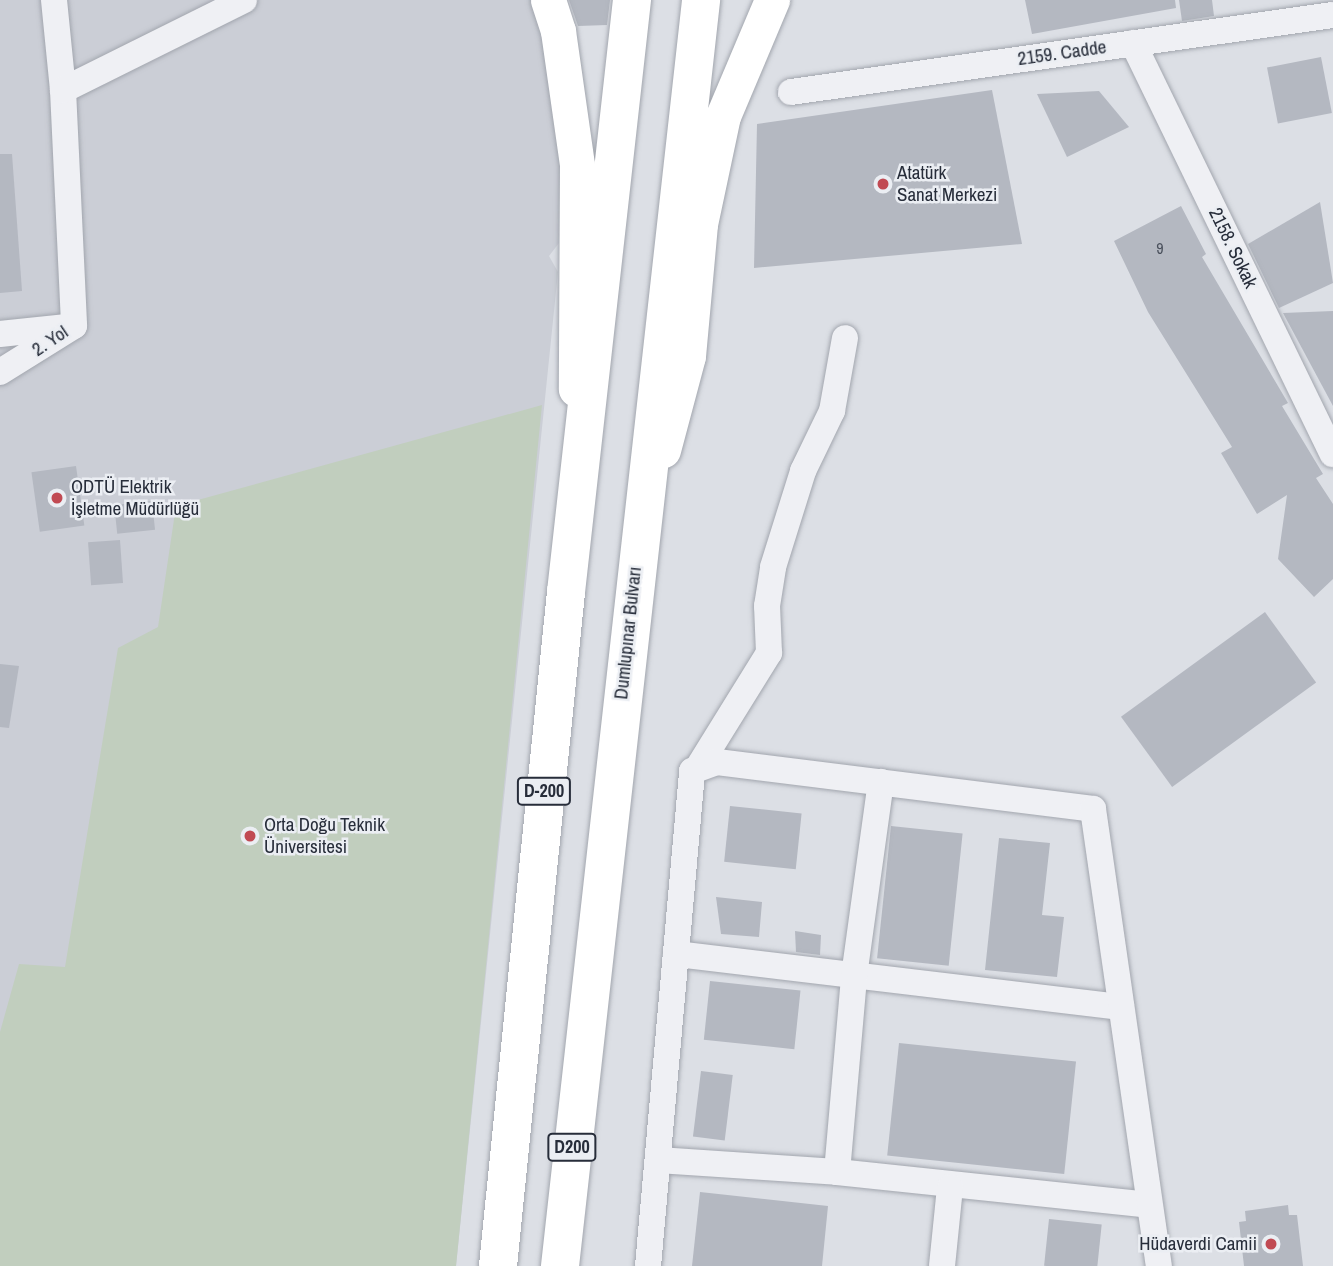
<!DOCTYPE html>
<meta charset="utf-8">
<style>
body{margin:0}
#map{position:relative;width:1333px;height:1266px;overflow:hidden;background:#dcdfe5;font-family:"Archivo Narrow",sans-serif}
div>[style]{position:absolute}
.built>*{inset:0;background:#cbced6}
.green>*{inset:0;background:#c1cebe}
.building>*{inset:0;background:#b4b8c1;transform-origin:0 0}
.roads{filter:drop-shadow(0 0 2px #a2a6ae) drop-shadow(0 0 2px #a2a6ae)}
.minor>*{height:26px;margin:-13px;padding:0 13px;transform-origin:13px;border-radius:13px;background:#eff0f4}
.major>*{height:35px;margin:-17.5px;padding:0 17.5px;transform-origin:17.5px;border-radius:17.5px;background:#fff}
.highway>*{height:38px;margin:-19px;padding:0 19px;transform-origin:19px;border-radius:19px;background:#fff}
.dots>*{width:19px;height:19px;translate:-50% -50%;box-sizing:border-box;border:4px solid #ebeef3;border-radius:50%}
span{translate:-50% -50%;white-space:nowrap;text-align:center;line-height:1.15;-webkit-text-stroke:5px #ebeef3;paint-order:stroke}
.number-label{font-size:16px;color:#4a505c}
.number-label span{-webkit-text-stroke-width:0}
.shield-label span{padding:2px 5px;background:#ebeef3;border:2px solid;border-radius:5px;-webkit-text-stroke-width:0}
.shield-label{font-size:18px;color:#272d3a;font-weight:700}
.street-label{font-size:19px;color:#272d3a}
.poi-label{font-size:19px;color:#272d3a}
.left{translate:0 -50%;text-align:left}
.right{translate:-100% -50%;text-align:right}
</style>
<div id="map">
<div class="built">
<div style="clip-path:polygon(0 0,531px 0,546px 53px,561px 141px,559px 243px,549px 256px,558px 272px,456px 1266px,0 1266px)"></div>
</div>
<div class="green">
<div style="clip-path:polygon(542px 405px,456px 1266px,0 1266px,0 1032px,19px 964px,65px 967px,118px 648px,158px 627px,176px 506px)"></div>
</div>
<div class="building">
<div style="clip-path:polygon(569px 0,610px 0,607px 25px,578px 26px)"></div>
<div style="clip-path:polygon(1025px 0,1175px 0,1176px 8px,1032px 34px)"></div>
<div style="clip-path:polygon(1179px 0,1212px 0,1214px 16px,1182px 21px)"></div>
<div style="left:1321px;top:57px;width:57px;height:55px;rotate:79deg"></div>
<div style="clip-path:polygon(992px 90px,1022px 244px,754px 268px,757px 124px)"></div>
<div style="clip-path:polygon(1099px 91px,1129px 127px,1067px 157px,1037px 94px)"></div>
<div style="clip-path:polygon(0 154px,12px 154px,22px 291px,0 293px)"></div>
<div style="clip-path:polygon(1320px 202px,1333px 283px,1279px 308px,1248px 244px)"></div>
<div style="clip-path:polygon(1181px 206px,1206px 254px,1202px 257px,1288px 403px,1282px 406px,1323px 474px,1316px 478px,1333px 504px,1333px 579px,1314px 597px,1278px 559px,1287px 495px,1257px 514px,1221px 453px,1232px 447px,1148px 312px,1114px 241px)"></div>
<div style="clip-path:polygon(1333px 311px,1333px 406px,1283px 313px)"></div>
<div style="left:76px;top:466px;width:60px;height:45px;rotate:82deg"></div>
<div style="left:152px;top:501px;width:29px;height:38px;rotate:84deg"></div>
<div style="left:120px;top:540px;width:43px;height:32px;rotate:86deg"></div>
<div style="left:1265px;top:612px;width:87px;height:178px;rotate:54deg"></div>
<div style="clip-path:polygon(0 664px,19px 666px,9px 728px,0 727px)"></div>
<div style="left:730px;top:806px;width:72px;height:56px;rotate:6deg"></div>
<div style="left:891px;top:826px;width:72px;height:133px;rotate:6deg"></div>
<div style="clip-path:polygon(999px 838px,1050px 843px,1042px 915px,1064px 917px,1057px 977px,985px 970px)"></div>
<div style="clip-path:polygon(716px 897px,762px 902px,759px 937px,721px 934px)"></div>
<div style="clip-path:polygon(795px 931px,821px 935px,820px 955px,796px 952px)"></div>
<div style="left:710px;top:981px;width:91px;height:59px;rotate:6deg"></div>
<div style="left:899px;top:1043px;width:178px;height:113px;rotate:6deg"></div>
<div style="left:701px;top:1071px;width:32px;height:66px;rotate:7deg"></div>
<div style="clip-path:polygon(700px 1192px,828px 1206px,822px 1266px,692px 1266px)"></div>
<div style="clip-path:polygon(1288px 1205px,1289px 1215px,1297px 1215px,1303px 1266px,1244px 1266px,1239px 1222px,1246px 1221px,1245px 1211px)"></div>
<div style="left:1049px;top:1219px;width:53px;height:47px;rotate:6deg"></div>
</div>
<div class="roads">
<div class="minor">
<div style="left:54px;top:0;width:90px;rotate:84.3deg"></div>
<div style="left:63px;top:90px;width:236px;rotate:87.3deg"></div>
<div style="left:1133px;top:43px;width:457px;rotate:64.1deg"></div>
<div style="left:63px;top:90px;width:202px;rotate:-26.4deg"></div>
<div style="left:791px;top:92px;width:547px;rotate:-8.09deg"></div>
<div style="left:0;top:334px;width:65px;rotate:-6.1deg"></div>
<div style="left:0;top:372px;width:87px;rotate:-31.9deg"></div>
<div style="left:697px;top:769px;width:137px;rotate:-58.2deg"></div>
<div style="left:769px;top:653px;width:47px;rotate:-92.4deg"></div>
<div style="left:767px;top:606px;width:39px;rotate:-81deg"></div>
<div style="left:773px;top:567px;width:101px;rotate:-72.6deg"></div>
<div style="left:803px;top:471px;width:67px;rotate:-64.2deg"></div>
<div style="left:832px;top:411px;width:74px;rotate:-79.9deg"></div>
<div style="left:676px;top:954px;width:448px;rotate:6.8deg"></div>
<div style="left:658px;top:1160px;width:179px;rotate:3.8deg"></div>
<div style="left:837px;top:1172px;width:314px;rotate:6deg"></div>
<div style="left:837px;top:1172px;width:197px;rotate:-85deg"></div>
<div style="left:854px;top:976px;width:196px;rotate:-82.1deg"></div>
<div style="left:648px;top:1266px;width:497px;rotate:-84.9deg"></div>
<div style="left:692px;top:771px;width:27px;rotate:-20deg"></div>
<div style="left:717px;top:762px;width:379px;rotate:7.1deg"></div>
<div style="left:1093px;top:809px;width:462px;rotate:81.8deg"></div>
<div style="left:942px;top:1266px;width:79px;rotate:-84.2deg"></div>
</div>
<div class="major">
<div style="left:548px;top:0;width:33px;rotate:72deg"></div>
<div style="left:558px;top:31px;width:135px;rotate:81.9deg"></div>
<div style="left:577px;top:165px;width:224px;rotate:90.3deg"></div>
<div style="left:663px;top:450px;width:97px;rotate:-75.1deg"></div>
<div style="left:688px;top:356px;width:133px;rotate:-84.8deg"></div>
<div style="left:700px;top:224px;width:110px;rotate:-78deg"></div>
<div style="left:723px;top:116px;width:126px;rotate:-67.1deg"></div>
</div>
<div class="highway">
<div style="left:498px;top:1266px;width:677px;rotate:-84.24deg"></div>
<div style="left:566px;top:592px;width:596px;rotate:-83.64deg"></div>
<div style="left:560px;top:1266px;width:1274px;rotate:-83.64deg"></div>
</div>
</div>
<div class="dots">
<div style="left:883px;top:184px;background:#c14a53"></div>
<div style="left:57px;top:498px;background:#c14a53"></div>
<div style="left:250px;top:836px;background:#c14a53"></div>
<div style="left:1271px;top:1244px;background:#c14a53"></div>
</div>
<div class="number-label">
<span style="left:1160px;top:248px">9</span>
</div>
<div class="shield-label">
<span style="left:544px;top:791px">D-200</span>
<span style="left:572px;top:1147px">D200</span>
</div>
<div class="street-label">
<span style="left:1062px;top:53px;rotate:-8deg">2159. Cadde</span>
<span style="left:1233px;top:248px;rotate:64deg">2158. Sokak</span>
<span style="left:50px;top:341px;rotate:-34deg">2. Yol</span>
<span style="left:628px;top:633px;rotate:-84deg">Dumlupınar Bulvarı</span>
</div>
<div class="poi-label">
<span class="left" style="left:897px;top:184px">Atatürk<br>Sanat Merkezi</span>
<span class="left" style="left:71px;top:498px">ODTÜ Elektrik<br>İşletme Müdürlüğü</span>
<span class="left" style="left:264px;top:836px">Orta Doğu Teknik<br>Üniversitesi</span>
<span class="right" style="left:1257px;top:1244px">Hüdaverdi Camii</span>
</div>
</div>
